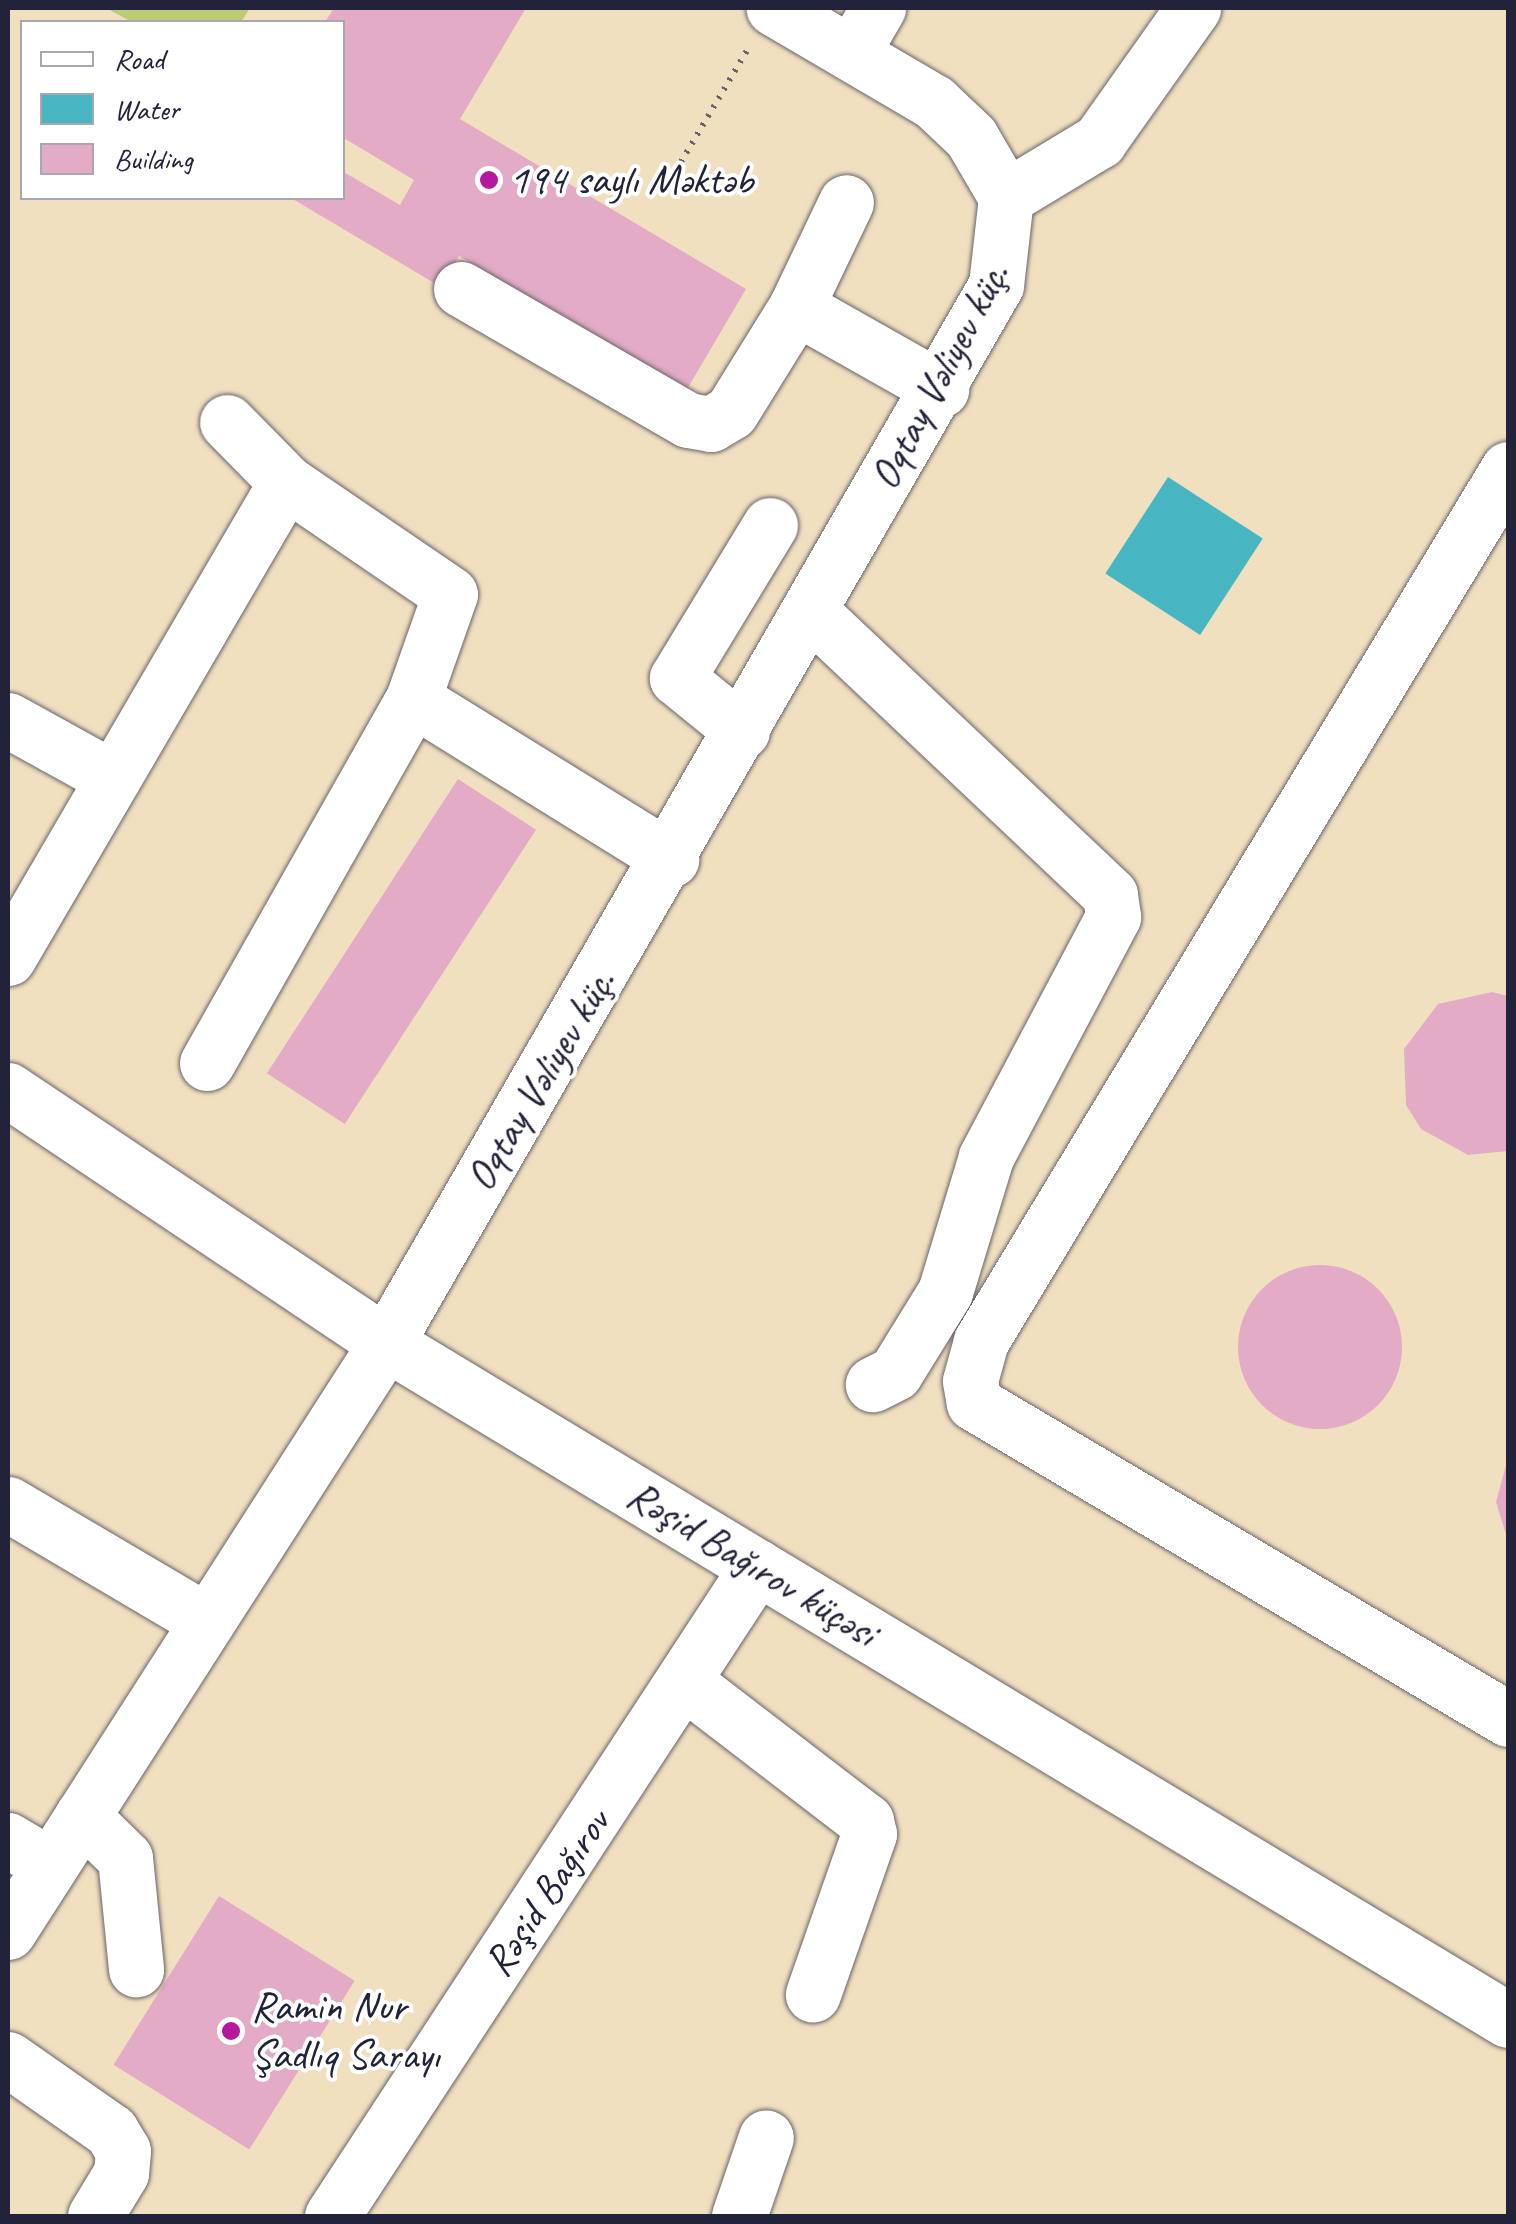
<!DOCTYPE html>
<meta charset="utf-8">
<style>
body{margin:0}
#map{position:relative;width:1516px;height:2224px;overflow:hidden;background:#f1e0c0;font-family:Caveat,sans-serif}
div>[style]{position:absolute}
.green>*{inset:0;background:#bbcd70}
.water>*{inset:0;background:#48b6c2;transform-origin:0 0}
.building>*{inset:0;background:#e3abc5;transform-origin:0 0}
.round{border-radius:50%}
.path>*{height:6px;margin-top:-3px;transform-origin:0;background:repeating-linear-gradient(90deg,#6a646a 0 2.5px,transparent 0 10.5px)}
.roads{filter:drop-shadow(0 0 2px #6a646a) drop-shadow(0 0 2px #6a646a)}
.minor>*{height:55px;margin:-27.5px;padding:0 27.5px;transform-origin:27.5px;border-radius:27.5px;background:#fff}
.dots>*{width:28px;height:28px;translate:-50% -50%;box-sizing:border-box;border:5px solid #fff;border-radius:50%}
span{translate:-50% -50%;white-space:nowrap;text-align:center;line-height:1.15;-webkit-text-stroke:8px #fff;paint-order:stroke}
.poi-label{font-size:42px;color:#22223b}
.left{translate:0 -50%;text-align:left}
.street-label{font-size:42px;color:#22223b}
.frame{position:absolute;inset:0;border:10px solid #22223b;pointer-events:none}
.legend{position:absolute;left:20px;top:20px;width:325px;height:180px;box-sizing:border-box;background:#fff;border:2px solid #a7a7b1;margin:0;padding:12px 18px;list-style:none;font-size:30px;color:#22223b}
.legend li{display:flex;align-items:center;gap:20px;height:50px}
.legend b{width:50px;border:2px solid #a7a7b1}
</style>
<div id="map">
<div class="green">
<div style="clip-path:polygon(106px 8px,250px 8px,241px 22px,132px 22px)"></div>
</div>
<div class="water">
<div style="left:1168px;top:477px;width:113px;height:115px;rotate:33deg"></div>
</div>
<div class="building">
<div style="clip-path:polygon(334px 8px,526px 8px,460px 119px,746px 289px,686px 391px,459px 256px,441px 287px,291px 198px,342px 198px,342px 171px,400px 205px,414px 180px,342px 137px,342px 22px,325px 22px)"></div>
<div style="left:458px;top:779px;width:93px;height:351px;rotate:33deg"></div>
<div style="clip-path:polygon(1492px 992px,1508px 996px,1508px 1151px,1468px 1155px,1421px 1129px,1406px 1105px,1404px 1049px,1438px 1004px)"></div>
<div class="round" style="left:1238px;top:1265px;width:164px;height:164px"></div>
<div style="clip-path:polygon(1508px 1458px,1508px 1541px,1496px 1502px)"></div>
<div style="left:219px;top:1896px;width:160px;height:199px;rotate:32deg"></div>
</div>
<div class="path">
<div style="left:665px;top:189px;width:165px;rotate:-59.4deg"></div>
</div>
<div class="roads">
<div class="minor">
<div style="left:853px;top:51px;width:50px;rotate:-59.8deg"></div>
<div style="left:1006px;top:197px;width:109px;rotate:-31.1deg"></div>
<div style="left:1099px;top:141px;width:163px;rotate:-54.7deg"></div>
<div style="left:461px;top:289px;width:262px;rotate:30deg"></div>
<div style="left:688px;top:420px;width:23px;rotate:10deg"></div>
<div style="left:711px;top:424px;width:23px;rotate:-31deg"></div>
<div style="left:731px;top:412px;width:123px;rotate:-58.2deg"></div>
<div style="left:796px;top:307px;width:116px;rotate:-64.5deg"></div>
<div style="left:796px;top:307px;width:167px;rotate:29.5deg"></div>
<div style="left:1508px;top:469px;width:1019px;rotate:121.15deg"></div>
<div style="left:981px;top:1341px;width:41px;rotate:105.4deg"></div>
<div style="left:970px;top:1381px;width:22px;rotate:80deg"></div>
<div style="left:974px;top:1403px;width:620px;rotate:30.62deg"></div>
<div style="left:810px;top:611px;width:413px;rotate:43.4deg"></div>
<div style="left:1110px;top:895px;width:22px;rotate:82deg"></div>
<div style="left:1113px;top:917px;width:272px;rotate:117.9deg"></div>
<div style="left:986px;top:1157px;width:141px;rotate:106.9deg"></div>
<div style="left:945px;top:1292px;width:95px;rotate:121.7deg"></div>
<div style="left:895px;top:1373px;width:25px;rotate:153deg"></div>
<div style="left:413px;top:699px;width:304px;rotate:31.8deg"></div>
<div style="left:8px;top:720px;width:120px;rotate:28.9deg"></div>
<div style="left:742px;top:731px;width:84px;rotate:-140.8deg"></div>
<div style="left:677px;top:678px;width:179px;rotate:-58.7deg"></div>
<div style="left:8px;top:958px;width:551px;rotate:-59.71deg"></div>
<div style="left:207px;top:1063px;width:418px;rotate:-60.5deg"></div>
<div style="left:413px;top:699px;width:111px;rotate:-70.6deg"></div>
<div style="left:450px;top:594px;width:199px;rotate:-145.7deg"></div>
<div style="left:286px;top:482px;width:84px;rotate:-134.5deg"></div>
<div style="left:8px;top:1090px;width:455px;rotate:33.8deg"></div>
<div style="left:386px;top:1343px;width:1310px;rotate:31.11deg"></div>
<div style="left:8px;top:1504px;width:231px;rotate:30.5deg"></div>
<div style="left:686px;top:1683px;width:227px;rotate:37.5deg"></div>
<div style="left:866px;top:1821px;width:13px;rotate:77deg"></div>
<div style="left:869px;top:1834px;width:170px;rotate:109.3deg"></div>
<div style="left:82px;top:1816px;width:60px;rotate:44.3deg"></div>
<div style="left:125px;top:1858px;width:112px;rotate:84.3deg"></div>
<div style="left:8px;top:1840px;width:49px;rotate:30.8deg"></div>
<div style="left:8px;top:1932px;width:700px;rotate:-57.31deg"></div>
<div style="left:386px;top:1343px;width:1221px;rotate:-60.03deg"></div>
<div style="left:996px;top:285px;width:89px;rotate:-83.5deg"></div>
<div style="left:1006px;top:197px;width:69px;rotate:-120.3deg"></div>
<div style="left:971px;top:137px;width:51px;rotate:-136.6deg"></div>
<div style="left:934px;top:102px;width:186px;rotate:-149.6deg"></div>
<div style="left:8px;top:2059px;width:126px;rotate:35deg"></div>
<div style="left:111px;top:2131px;width:23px;rotate:59deg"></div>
<div style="left:123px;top:2151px;width:22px;rotate:95deg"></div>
<div style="left:121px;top:2173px;width:50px;rotate:121.2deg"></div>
<div style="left:332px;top:2216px;width:776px;rotate:-56.78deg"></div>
<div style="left:739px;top:2216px;width:83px;rotate:-71.1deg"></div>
</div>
</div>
<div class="dots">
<div style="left:489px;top:180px;background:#b5179e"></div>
<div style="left:231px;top:2031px;background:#b5179e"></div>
</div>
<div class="poi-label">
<span class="left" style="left:509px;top:180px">194 saylı Məktəb</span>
<span class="left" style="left:251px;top:2031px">Ramin Nur<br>Şadlıq Sarayı</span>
</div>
<div class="street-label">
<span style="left:940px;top:376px;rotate:-62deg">Oqtay Vəliyev küç.</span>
<span style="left:541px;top:1080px;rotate:-59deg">Oqtay Vəliyev küç.</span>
<span style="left:752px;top:1564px;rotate:31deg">Rəşid Bağırov küçəsi</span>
<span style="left:547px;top:1893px;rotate:-56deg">Rəşid Bağırov</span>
</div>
<div class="frame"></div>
<ul class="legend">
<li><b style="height:12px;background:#fff"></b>Road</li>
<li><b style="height:28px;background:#48b6c2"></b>Water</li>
<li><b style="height:28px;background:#e3abc5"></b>Building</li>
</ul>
</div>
